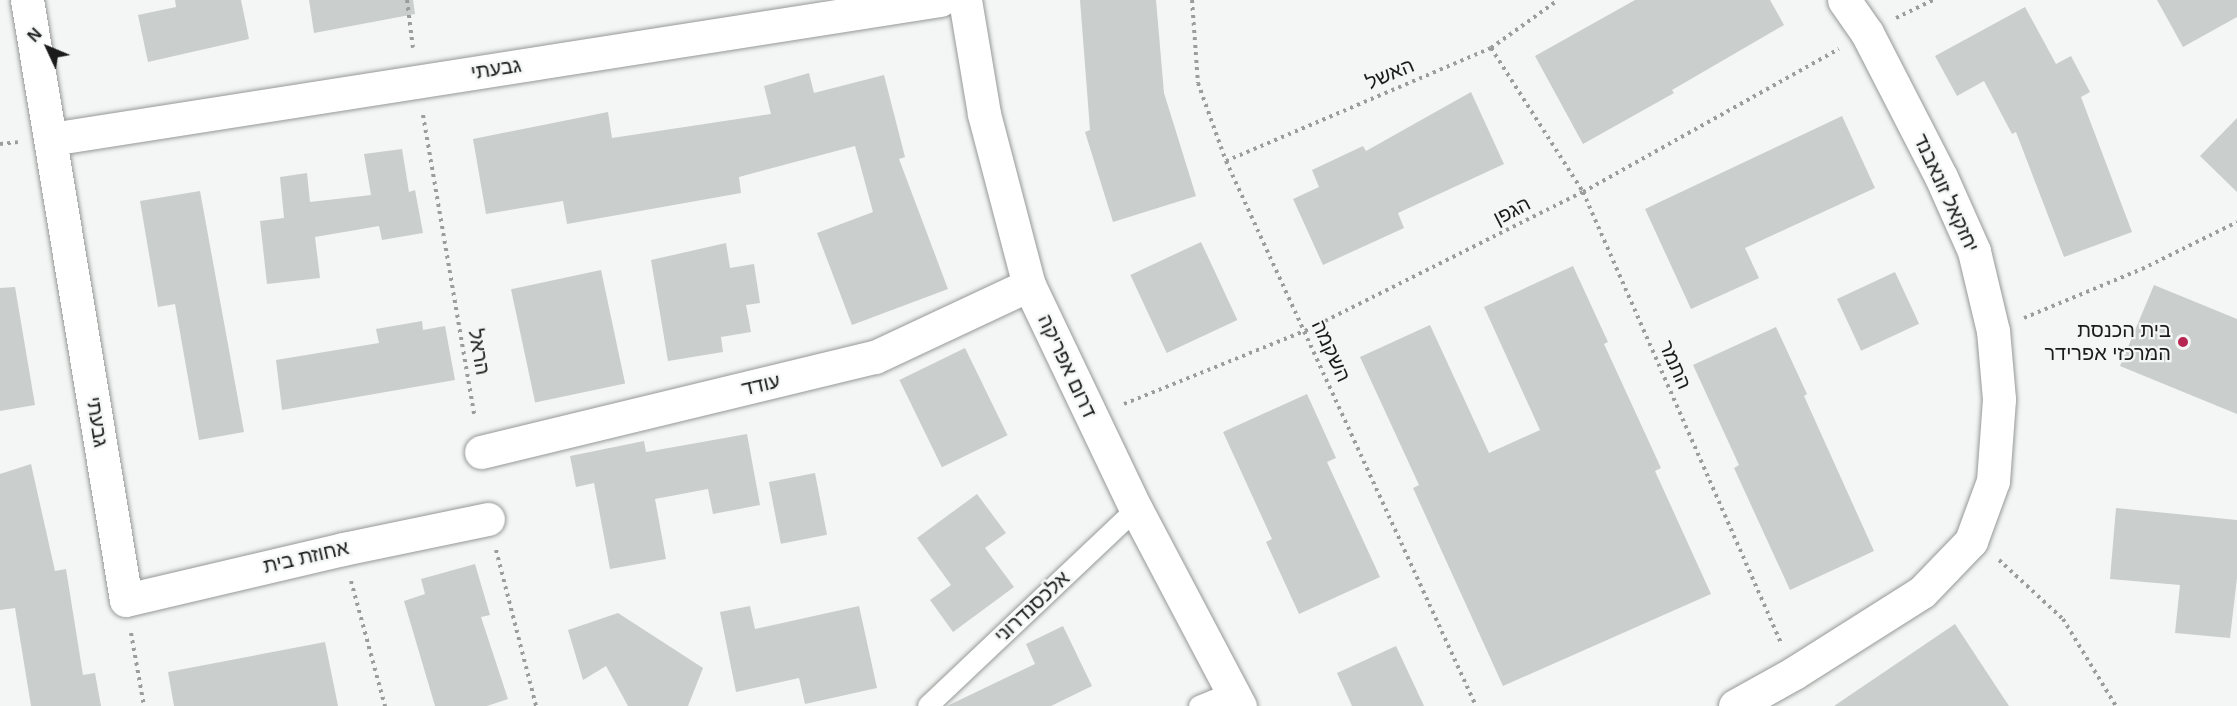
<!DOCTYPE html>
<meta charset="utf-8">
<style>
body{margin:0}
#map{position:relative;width:2237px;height:706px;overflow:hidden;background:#f3f6f4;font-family:Helvetica,Heebo,sans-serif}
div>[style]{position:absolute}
.building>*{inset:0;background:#cacecc;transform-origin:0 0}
.path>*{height:4px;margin-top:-2px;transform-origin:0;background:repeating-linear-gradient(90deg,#9b9d9c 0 3px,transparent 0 7.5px)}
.roads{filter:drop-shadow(0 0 2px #969997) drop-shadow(0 0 2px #969997)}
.lane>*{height:20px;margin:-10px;padding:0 10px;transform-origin:10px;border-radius:10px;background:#fff}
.street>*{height:33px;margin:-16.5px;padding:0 16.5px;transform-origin:16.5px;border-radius:16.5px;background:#fff}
.secondary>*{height:33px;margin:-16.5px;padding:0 16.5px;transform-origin:16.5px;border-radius:16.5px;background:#fff}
.dots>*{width:16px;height:16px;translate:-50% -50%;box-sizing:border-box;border:3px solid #f3f6f4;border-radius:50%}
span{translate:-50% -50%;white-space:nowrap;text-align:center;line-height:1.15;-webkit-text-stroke:4.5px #f3f6f4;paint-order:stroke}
.street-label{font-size:20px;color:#1a1b1a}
.poi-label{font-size:20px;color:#1a1b1a}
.right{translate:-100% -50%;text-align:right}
.north{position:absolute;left:18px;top:18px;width:60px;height:60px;-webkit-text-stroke:4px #f3f6f4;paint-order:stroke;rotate:314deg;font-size:16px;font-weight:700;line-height:24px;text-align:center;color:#1a1b1a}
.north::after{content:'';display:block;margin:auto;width:21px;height:27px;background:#1a1b1a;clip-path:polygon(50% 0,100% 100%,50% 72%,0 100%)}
</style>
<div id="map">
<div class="building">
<div style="clip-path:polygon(175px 0,241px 0,249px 39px,148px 62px,138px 15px,176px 7px)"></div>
<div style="clip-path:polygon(309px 0,413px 0,415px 14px,314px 33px)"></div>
<div style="clip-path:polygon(1080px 0,1156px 0,1164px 93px,1196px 196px,1113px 222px,1085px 132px,1090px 130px)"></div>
<div style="clip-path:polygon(1635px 0,1770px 0,1784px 25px,1672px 90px,1674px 93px,1583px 144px,1535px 56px)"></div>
<div style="clip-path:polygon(2157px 0,2237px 0,2237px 17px,2183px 47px)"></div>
<div style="clip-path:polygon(2025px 7px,2056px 64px,2071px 56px,2090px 92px,2081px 97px,2132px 232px,2064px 257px,2016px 132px,2012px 134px,1984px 81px,1957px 96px,1935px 56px)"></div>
<div style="clip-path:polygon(809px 73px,814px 93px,884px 75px,905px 157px,899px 159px,948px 289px,852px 325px,817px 233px,873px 212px,855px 146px,739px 177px,741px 193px,567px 224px,563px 201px,486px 214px,473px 139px,608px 112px,612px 138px,771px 114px,764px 86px)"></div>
<div style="clip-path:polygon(1471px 92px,1504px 164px,1398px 213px,1404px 228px,1323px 265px,1293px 199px,1319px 187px,1312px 170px,1363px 146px,1366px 151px)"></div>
<div style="clip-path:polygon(1842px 116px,1875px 188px,1745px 248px,1759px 278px,1691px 309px,1645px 209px)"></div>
<div style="clip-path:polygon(2237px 118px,2237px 192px,2200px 156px)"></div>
<div style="clip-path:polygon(402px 149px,409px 192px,415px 190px,423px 233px,382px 240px,379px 226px,315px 237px,320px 278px,267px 284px,260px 221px,284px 218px,280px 177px,307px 173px,310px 202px,371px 195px,364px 154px)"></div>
<div style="clip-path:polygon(200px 191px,244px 432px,199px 440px,175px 304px,158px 307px,140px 201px)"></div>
<div style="left:1201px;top:242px;width:86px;height:78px;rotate:65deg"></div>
<div style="clip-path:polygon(726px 243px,730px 268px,754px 264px,760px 303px,746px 305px,751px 332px,721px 337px,723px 352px,668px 361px,651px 260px)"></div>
<div style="clip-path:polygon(1573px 266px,1608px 342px,1604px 344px,1661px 468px,1655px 471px,1711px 594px,1503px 686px,1413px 488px,1419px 485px,1360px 357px,1430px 325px,1489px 453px,1540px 430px,1484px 307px)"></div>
<div style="left:601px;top:270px;width:116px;height:92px;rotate:78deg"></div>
<div style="left:1895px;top:272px;width:57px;height:64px;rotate:65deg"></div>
<div style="clip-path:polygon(2154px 285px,2237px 319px,2237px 414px,2120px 366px)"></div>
<div style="clip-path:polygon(15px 287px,35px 405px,0 411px,0 288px)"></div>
<div style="clip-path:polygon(422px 321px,423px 330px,445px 326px,455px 380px,282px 410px,276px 360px,379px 343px,376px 329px)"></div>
<div style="clip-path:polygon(1776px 327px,1807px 394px,1804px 396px,1874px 551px,1790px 590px,1734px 468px,1739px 465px,1693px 365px)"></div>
<div style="left:965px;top:348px;width:97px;height:73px;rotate:64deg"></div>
<div style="clip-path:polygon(1307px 394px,1336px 458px,1327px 462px,1380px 577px,1299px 614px,1266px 542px,1272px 539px,1223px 432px)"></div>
<div style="clip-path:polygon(747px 434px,760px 505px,713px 514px,708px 489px,655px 499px,666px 559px,610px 569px,594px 483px,576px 487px,570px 456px,644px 441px,646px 452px)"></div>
<div style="clip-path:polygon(31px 464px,55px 571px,66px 569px,83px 675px,95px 673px,101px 706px,31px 706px,15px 608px,0 610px,0 474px)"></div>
<div style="left:815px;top:473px;width:63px;height:47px;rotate:79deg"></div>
<div style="clip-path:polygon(977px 494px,1006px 533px,985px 548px,1014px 587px,953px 632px,930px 600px,951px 585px,917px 538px)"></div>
<div style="clip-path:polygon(2116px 508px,2237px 520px,2237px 578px,2230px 638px,2175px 633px,2180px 585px,2110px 579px)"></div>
<div style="clip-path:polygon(475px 564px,490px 615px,481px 617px,508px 699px,487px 706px,435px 706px,404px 601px,425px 594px,421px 579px)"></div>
<div style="clip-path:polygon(750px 606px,755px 629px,859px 606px,877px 688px,805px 704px,799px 678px,736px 692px,720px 612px)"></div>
<div style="clip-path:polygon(618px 613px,703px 668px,688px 706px,628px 706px,606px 666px,583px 680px,568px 630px)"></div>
<div style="clip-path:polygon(1955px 624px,2009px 706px,1834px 706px)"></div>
<div style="clip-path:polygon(1063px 626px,1092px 686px,1051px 706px,947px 706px,1035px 664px,1026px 644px)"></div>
<div style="clip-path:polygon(325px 642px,338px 706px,174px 706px,168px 672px)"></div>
<div style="clip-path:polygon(1396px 646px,1424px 706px,1352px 706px,1337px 673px)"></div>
</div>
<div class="path">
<div style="left:407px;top:0;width:48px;rotate:82.9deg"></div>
<div style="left:1192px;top:0;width:83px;rotate:85.9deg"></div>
<div style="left:1198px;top:83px;width:83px;rotate:70.3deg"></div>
<div style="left:1226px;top:161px;width:600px;rotate:65.36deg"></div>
<div style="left:1896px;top:18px;width:41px;rotate:-25.9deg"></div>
<div style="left:1491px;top:48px;width:171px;rotate:57.4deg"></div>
<div style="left:1583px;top:192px;width:492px;rotate:66.3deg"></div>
<div style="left:423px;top:115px;width:307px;rotate:80.3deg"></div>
<div style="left:0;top:144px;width:18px;rotate:-6deg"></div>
<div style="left:1226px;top:161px;width:288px;rotate:-23.1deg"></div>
<div style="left:1491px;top:48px;width:82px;rotate:-35.6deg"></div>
<div style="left:2024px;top:318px;width:128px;rotate:-22.6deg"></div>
<div style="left:2142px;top:269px;width:106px;rotate:-26.3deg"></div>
<div style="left:1124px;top:404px;width:195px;rotate:-22deg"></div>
<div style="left:1305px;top:331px;width:311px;rotate:-26.6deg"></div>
<div style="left:1583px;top:192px;width:293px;rotate:-29.2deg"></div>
<div style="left:496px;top:550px;width:161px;rotate:75.6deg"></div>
<div style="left:1999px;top:560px;width:87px;rotate:42.7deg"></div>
<div style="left:2063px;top:619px;width:102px;rotate:58.7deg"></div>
<div style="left:351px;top:581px;width:130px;rotate:74.8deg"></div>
<div style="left:131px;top:633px;width:74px;rotate:79.9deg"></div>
</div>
<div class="roads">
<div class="lane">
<div style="left:928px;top:706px;width:286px;rotate:-43.4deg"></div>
<div style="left:1199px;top:706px;width:35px;rotate:-22deg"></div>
</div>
<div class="street">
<div style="left:27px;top:0;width:608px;rotate:80.63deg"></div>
<div style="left:126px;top:600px;width:223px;rotate:-13.2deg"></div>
<div style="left:343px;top:549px;width:148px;rotate:-11.7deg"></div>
<div style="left:51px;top:139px;width:900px;rotate:-8.89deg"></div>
<div style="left:481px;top:452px;width:405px;rotate:-13.6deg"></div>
<div style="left:875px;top:357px;width:170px;rotate:-25.1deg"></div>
<div style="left:1735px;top:706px;width:68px;rotate:-29.2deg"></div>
<div style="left:1794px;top:673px;width:151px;rotate:-32.3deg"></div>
<div style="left:1922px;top:592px;width:71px;rotate:-46.1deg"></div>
<div style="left:1971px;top:541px;width:64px;rotate:-69.9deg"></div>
<div style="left:1993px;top:481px;width:82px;rotate:-85.8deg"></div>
<div style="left:1999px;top:399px;width:68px;rotate:-95deg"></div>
<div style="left:1993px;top:331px;width:82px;rotate:-103.4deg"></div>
<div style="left:1974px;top:251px;width:81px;rotate:-114deg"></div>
<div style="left:1941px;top:177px;width:162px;rotate:-117.2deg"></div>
<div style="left:1867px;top:33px;width:40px;rotate:-124.9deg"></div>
</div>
<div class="secondary">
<div style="left:965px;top:0;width:116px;rotate:80.5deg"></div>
<div style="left:984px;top:114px;width:177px;rotate:75.3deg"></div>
<div style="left:1029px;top:285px;width:248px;rotate:64.5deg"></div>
<div style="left:1136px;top:509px;width:223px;rotate:62.2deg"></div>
</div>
</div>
<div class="dots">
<div style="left:2183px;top:342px;background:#b62653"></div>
</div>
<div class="street-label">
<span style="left:496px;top:69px;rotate:-9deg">גבעתי</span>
<span style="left:1390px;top:74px;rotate:-23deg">האשל</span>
<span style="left:1946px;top:193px;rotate:65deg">יחזקאל זונאבנד</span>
<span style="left:1512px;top:211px;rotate:-27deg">הגפן</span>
<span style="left:1331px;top:351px;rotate:65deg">השקמה</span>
<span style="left:479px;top:352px;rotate:80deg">הראל</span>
<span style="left:1675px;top:365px;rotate:66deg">התמר</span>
<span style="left:1067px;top:366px;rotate:65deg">דרום אפריקה</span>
<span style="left:761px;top:385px;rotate:-13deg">עודד</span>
<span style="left:97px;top:422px;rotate:81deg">גבעתי</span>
<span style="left:306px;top:557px;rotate:-13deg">אחוזת בית</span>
<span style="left:1032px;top:607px;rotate:-43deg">אלכסנדרוני</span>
</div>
<div class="poi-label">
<span class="right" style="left:2171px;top:342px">בית הכנסת<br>המרכזי אפרידר</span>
</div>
<div class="north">N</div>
</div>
